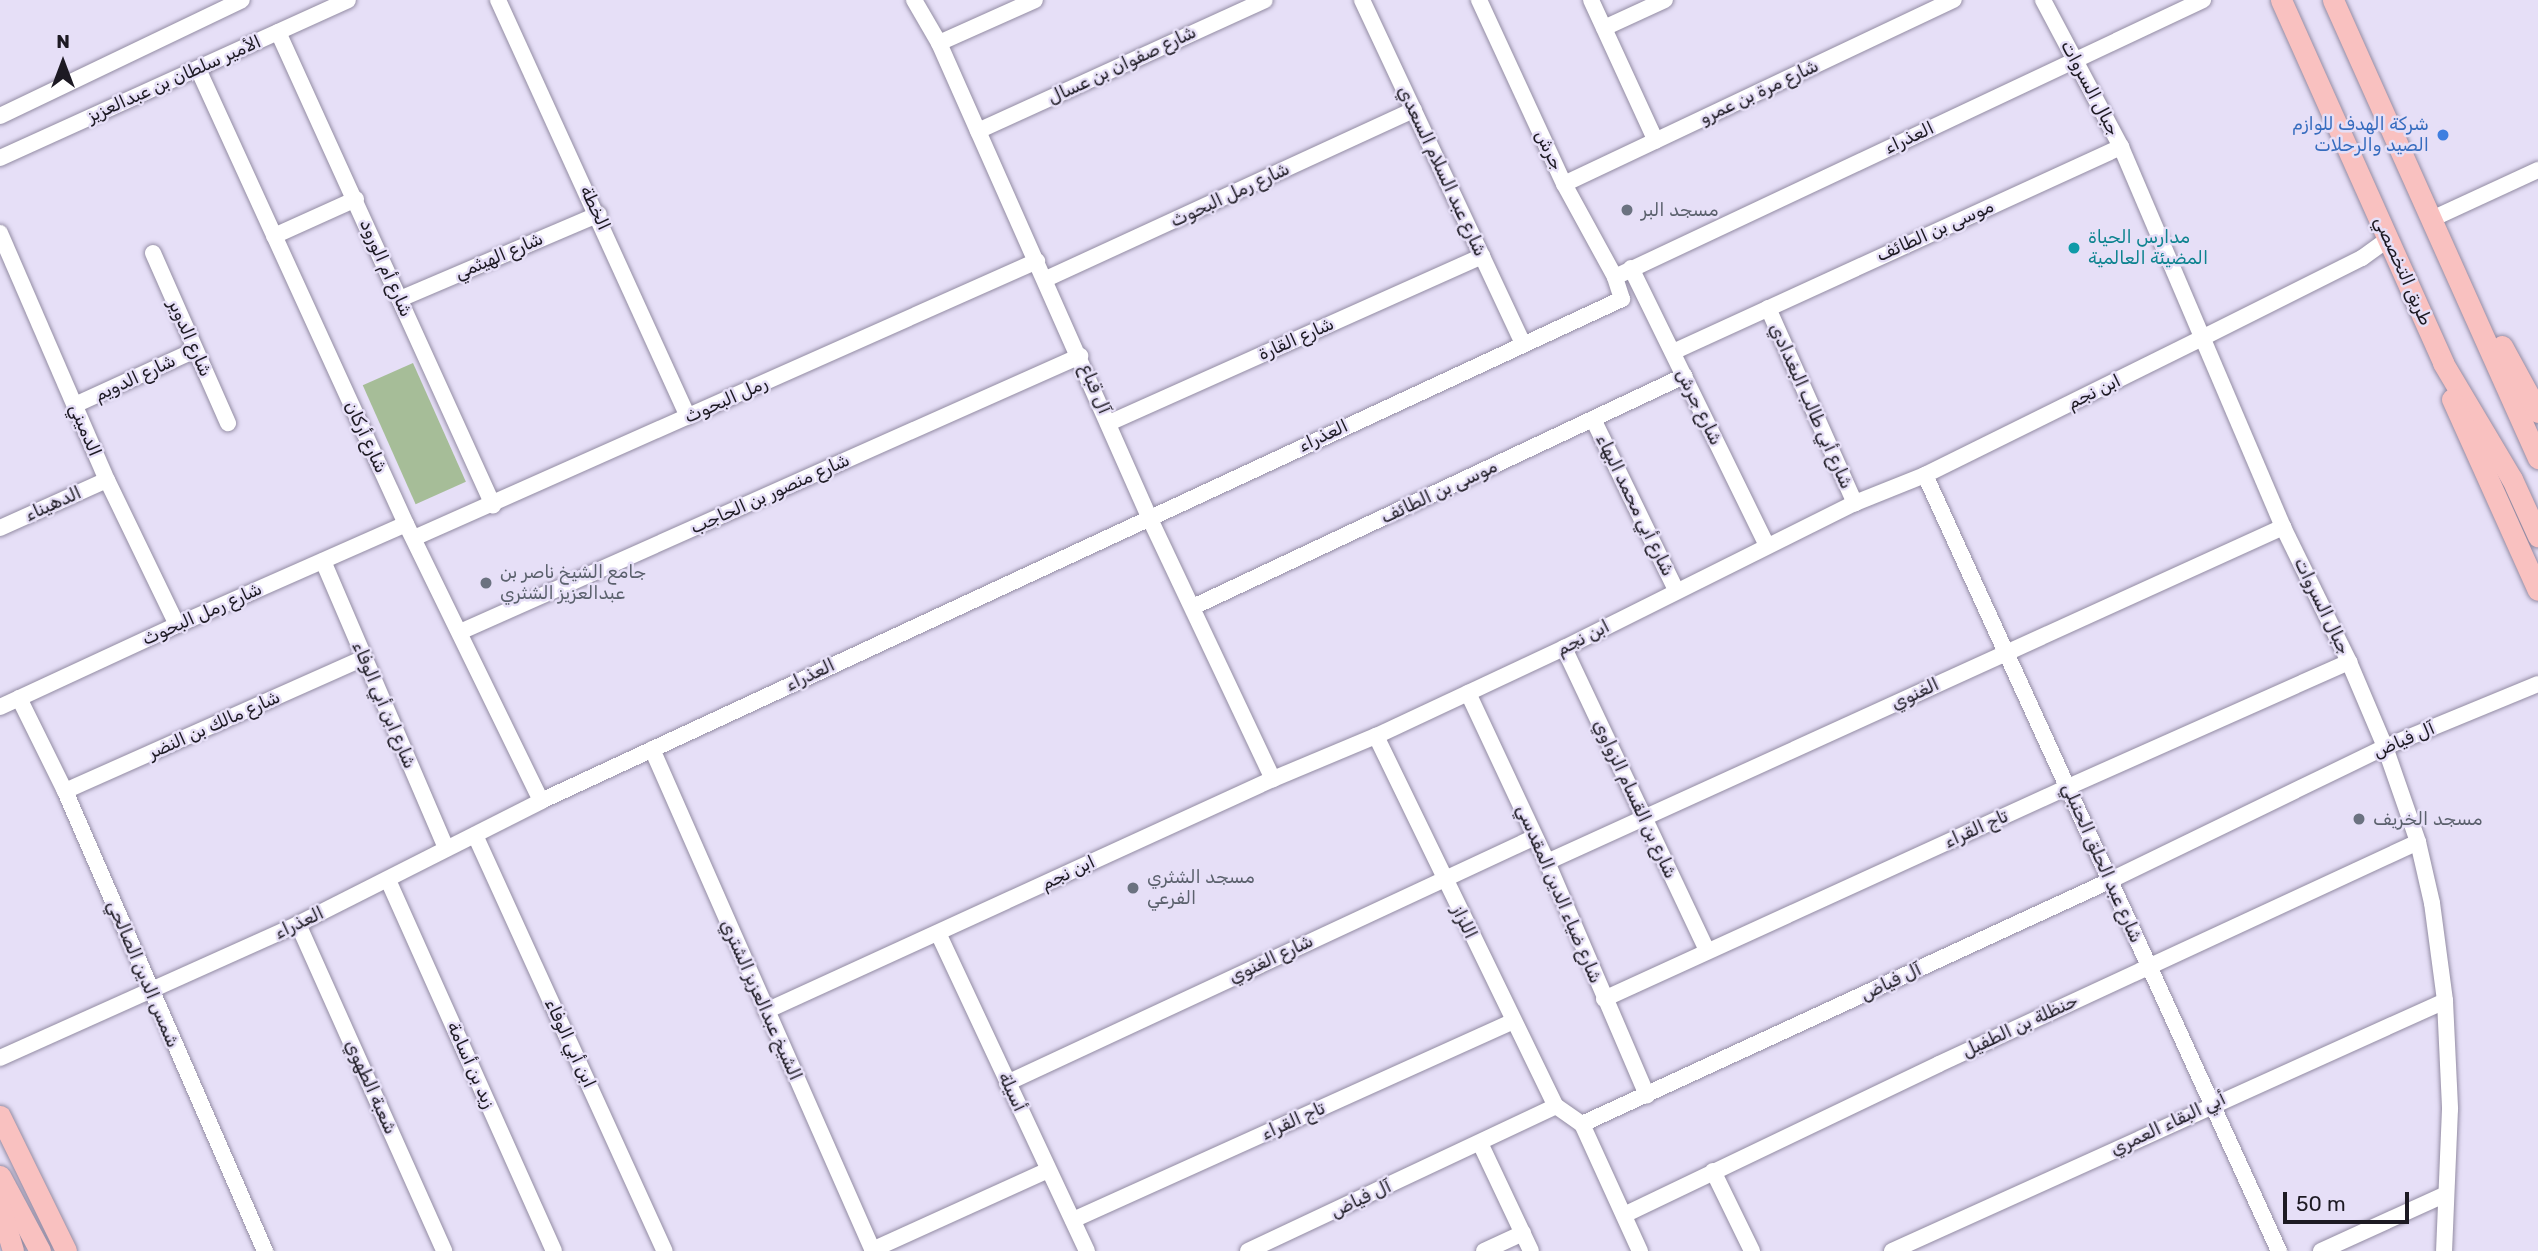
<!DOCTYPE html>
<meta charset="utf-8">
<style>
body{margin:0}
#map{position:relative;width:2538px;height:1251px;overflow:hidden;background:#e6dff7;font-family:Rubik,Cairo,sans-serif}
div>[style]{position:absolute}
.green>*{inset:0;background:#a6bd98;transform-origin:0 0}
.roads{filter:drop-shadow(0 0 2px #938ca3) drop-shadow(0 0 2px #938ca3)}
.minor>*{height:16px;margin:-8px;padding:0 8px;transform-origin:8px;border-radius:8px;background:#fff}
.major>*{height:21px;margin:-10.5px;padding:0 10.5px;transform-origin:10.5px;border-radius:10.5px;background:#f9c1c0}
.dots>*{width:19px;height:19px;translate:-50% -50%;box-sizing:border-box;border:4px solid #e6dff7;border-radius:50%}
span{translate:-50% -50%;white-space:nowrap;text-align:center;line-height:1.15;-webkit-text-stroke:5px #e6dff7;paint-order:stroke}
.street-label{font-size:18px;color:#1d1a23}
.shop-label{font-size:18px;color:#366cbe}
.right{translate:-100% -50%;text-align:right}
.worship-label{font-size:18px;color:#5b616d}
.left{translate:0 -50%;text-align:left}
.culture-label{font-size:18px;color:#0d838f}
.north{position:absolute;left:28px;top:28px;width:70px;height:70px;-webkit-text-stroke:5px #e6dff7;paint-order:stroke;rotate:0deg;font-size:19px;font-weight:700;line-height:28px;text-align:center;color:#1d1a23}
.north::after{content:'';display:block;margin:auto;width:24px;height:32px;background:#1d1a23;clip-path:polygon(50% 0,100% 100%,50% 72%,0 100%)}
.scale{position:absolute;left:2283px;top:1192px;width:126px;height:32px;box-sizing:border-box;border:4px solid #1d1a23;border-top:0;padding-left:9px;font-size:21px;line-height:24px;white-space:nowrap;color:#1d1a23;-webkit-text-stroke:5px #e6dff7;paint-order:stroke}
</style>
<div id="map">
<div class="green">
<div style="left:413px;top:363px;width:130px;height:55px;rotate:66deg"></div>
</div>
<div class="roads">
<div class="minor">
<div style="left:498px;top:0;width:458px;rotate:65.5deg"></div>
<div style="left:914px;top:0;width:50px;rotate:59.8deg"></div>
<div style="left:939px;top:43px;width:518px;rotate:66.1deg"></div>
<div style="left:1149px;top:517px;width:290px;rotate:64.7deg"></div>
<div style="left:1362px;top:0;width:379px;rotate:64.9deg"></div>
<div style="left:1591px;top:0;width:155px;rotate:65.3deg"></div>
<div style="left:2043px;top:0;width:166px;rotate:62deg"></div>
<div style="left:2121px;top:147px;width:413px;rotate:66.9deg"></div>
<div style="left:2283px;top:527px;width:150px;rotate:63.9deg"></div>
<div style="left:2349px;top:662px;width:92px;rotate:67deg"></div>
<div style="left:2385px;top:747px;width:101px;rotate:70.8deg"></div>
<div style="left:2418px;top:842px;width:63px;rotate:77.1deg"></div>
<div style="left:2432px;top:903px;width:99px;rotate:82.4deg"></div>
<div style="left:2445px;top:1001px;width:108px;rotate:87.3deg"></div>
<div style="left:2450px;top:1109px;width:142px;rotate:92.4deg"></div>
<div style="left:1604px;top:28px;width:67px;rotate:-24.7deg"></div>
<div style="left:278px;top:32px;width:520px;rotate:65.56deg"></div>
<div style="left:939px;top:43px;width:105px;rotate:-24.1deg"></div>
<div style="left:198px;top:69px;width:500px;rotate:65.43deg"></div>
<div style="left:406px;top:524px;width:308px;rotate:64deg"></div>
<div style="left:0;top:116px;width:268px;rotate:-25.6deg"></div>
<div style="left:978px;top:131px;width:315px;rotate:-24.5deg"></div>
<div style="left:0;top:158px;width:382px;rotate:-24.4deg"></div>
<div style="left:1564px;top:184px;width:431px;rotate:-25.3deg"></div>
<div style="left:2432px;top:219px;width:117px;rotate:-24.8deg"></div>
<div style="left:0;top:233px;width:269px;rotate:66.6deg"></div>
<div style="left:107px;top:480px;width:161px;rotate:64.2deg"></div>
<div style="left:274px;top:236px;width:90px;rotate:-24.3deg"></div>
<div style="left:153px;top:253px;width:186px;rotate:66.2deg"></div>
<div style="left:1631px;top:268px;width:309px;rotate:63.9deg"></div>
<div style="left:1615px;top:277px;width:650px;rotate:-25.22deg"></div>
<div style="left:1046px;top:279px;width:405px;rotate:-24.7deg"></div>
<div style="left:400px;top:299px;width:216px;rotate:-23.1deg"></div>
<div style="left:1768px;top:308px;width:214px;rotate:66deg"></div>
<div style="left:1673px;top:352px;width:493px;rotate:-24.6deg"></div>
<div style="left:75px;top:405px;width:132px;rotate:-24.6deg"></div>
<div style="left:1593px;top:419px;width:190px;rotate:64.1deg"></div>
<div style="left:1109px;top:423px;width:409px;rotate:-24.1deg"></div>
<div style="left:1925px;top:475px;width:853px;rotate:65.48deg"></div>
<div style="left:0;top:528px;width:117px;rotate:-24.2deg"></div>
<div style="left:414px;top:538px;width:682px;rotate:-23.97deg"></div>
<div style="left:323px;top:561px;width:312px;rotate:66.8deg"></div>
<div style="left:1193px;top:607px;width:543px;rotate:-25.2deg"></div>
<div style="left:460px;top:632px;width:679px;rotate:-24deg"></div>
<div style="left:1564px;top:648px;width:334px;rotate:64.7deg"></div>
<div style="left:1468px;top:693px;width:187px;rotate:64.9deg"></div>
<div style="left:1547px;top:862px;width:254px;rotate:66.8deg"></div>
<div style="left:19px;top:698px;width:104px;rotate:63.7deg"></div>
<div style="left:65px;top:791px;width:502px;rotate:66.5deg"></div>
<div style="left:0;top:707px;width:195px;rotate:-24.9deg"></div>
<div style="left:177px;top:625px;width:250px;rotate:-23.8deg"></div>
<div style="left:1376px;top:736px;width:411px;rotate:64.1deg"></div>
<div style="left:1556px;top:1106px;width:32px;rotate:35deg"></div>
<div style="left:1582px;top:1124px;width:580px;rotate:-24.75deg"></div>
<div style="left:2109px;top:881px;width:307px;rotate:-25.9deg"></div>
<div style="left:2385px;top:747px;width:165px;rotate:-22.4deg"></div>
<div style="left:652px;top:749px;width:548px;rotate:66.24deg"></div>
<div style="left:65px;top:791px;width:327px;rotate:-24deg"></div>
<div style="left:475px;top:835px;width:457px;rotate:65.5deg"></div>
<div style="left:1547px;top:862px;width:809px;rotate:-24.47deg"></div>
<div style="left:388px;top:880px;width:406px;rotate:65.9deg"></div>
<div style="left:298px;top:924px;width:358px;rotate:65.9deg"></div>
<div style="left:938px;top:933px;width:351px;rotate:64.9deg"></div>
<div style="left:1604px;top:999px;width:510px;rotate:-24.56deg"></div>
<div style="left:2068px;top:787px;width:308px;rotate:-24deg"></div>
<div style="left:766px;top:1011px;width:558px;rotate:-24.59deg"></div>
<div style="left:1273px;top:779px;width:112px;rotate:-22.7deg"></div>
<div style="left:1376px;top:736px;width:208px;rotate:-25.1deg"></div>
<div style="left:1564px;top:648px;width:325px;rotate:-26.5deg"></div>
<div style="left:1855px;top:503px;width:75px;rotate:-21.8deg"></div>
<div style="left:1925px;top:475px;width:309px;rotate:-26.3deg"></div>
<div style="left:2202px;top:338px;width:179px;rotate:-26.6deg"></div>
<div style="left:2362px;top:258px;width:32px;rotate:-36deg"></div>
<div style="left:0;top:1058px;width:327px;rotate:-24.2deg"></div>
<div style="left:298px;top:924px;width:272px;rotate:-26.8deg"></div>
<div style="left:541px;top:801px;width:1192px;rotate:-24.91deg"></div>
<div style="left:1622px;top:299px;width:23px;rotate:-108deg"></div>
<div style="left:1615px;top:277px;width:106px;rotate:-118.7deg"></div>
<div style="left:1564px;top:184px;width:203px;rotate:-114.8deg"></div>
<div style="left:1007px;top:1083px;width:582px;rotate:-24.98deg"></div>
<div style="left:1582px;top:1124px;width:140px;rotate:65.5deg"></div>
<div style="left:1480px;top:1143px;width:119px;rotate:64.7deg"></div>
<div style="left:1713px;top:1171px;width:89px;rotate:64deg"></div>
<div style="left:1624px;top:1215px;width:349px;rotate:-25.6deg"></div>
<div style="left:1939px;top:1064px;width:528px;rotate:-24.87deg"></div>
<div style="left:1073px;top:1220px;width:483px;rotate:-24.3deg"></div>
<div style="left:872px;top:1250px;width:193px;rotate:-24.4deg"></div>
<div style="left:1248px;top:1251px;width:340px;rotate:-25.2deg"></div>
<div style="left:1484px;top:1251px;width:43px;rotate:-24.8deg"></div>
<div style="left:1892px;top:1251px;width:607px;rotate:-24.33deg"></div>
<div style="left:2321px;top:1251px;width:137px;rotate:-24.5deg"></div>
</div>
<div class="major">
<div style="left:2281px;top:0;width:398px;rotate:65.9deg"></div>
<div style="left:2443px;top:363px;width:135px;rotate:59.3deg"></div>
<div style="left:2512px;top:479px;width:63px;rotate:65.5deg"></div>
<div style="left:2333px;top:0;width:502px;rotate:65.89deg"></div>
<div style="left:2502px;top:346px;width:75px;rotate:61.4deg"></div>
<div style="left:2452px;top:399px;width:209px;rotate:65.8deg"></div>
<div style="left:0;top:1116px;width:150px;rotate:63.9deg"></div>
<div style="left:0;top:1176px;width:85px;rotate:61.9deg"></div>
<div style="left:0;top:1207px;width:46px;rotate:73.5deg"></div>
</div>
</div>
<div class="dots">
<div style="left:2443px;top:135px;background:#3f7fe0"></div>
<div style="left:1627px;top:210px;background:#6b7280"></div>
<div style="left:2074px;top:248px;background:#0f9aa8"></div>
<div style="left:486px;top:583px;background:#6b7280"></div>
<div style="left:2359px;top:819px;background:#6b7280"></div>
<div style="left:1133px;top:888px;background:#6b7280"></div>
</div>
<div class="street-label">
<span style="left:1122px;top:65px;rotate:-25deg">شارع صفوان بن عسال</span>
<span style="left:174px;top:79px;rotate:-24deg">الأمير سلطان بن عبدالعزيز</span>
<span style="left:2090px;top:88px;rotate:62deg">جبال السروات</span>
<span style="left:1759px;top:92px;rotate:-25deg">شارع مرة بن عمرو</span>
<span style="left:1909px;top:138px;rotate:-25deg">العذراء</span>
<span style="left:1549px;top:150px;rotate:65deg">جرش</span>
<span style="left:1442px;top:171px;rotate:65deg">شارع عبد السلام السعدي</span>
<span style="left:1230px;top:195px;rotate:-25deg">شارع رمل البحوث</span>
<span style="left:595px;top:208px;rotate:65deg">الخطة</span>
<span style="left:1935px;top:231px;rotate:-24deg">موسى بن الطائف</span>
<span style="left:499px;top:256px;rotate:-23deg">شارع الهيثمي</span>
<span style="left:386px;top:268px;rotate:66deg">شارع أم الورود</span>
<span style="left:2403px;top:271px;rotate:66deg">طريق التخصصي</span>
<span style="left:190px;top:338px;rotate:66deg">شارع الدوير</span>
<span style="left:1296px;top:339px;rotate:-24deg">شارع القارة</span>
<span style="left:135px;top:378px;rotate:-25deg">شارع الدويم</span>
<span style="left:1095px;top:389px;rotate:67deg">آل قباع</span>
<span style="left:2094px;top:392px;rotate:-26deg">ابن نجم</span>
<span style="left:726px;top:400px;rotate:-24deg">رمل البحوث</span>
<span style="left:1811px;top:406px;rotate:66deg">شارع أبي طالب البغدادي</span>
<span style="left:1699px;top:407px;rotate:64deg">شارع جرش</span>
<span style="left:85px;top:430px;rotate:67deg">الدميني</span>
<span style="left:1323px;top:436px;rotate:-25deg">العذراء</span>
<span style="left:366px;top:437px;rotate:65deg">شارع أركان</span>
<span style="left:1439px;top:492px;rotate:-25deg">موسى بن الطائف</span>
<span style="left:770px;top:494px;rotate:-24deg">شارع منصور بن الحاجب</span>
<span style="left:53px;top:504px;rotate:-24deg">الدهيناء</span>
<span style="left:1635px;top:505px;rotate:64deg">شارع أبي محمد البهاء</span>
<span style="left:2322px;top:606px;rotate:64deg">جبال السروات</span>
<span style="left:202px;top:614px;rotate:-24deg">شارع رمل البحوث</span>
<span style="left:1583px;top:638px;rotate:-27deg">ابن نجم</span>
<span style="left:810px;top:675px;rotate:-25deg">العذراء</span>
<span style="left:1915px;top:694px;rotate:-25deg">الغنوي</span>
<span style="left:384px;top:705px;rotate:67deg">شارع ابن أبي الوفاء</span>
<span style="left:214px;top:725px;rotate:-24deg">شارع مالك بن النضر</span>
<span style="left:2404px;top:740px;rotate:-23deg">آل فياض</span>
<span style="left:1635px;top:799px;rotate:65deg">شارع بن القسام الزواوي</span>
<span style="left:1976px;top:829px;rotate:-24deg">تاج القراء</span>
<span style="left:2102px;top:863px;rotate:66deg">شارع عبد الحلق الحنبلي</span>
<span style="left:1068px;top:873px;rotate:-25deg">ابن نجم</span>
<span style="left:1559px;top:894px;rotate:67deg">شارع ضياء الدين المقدسي</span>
<span style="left:1464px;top:922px;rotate:64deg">اللزاز</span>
<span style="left:299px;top:923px;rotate:-25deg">العذراء</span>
<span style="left:1271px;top:959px;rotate:-25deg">شارع الغنوي</span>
<span style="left:143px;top:974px;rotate:67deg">شمس الدين الصالحي</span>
<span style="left:1891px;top:982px;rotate:-25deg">آل فياض</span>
<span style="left:761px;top:1000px;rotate:66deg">الشيخ عبدالعزيز الشتري</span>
<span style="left:2020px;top:1026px;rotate:-25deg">حنظلة بن الطفيل</span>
<span style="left:570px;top:1043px;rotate:65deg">ابن أبي الوفاء</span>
<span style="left:471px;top:1065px;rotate:66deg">زيد بن أسامة</span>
<span style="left:371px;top:1087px;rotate:66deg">شعبة الطهوي</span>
<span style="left:1012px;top:1092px;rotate:65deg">أسيلة</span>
<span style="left:1293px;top:1121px;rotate:-24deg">تاج القراء</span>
<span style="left:2168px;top:1124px;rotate:-25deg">أبي البقاء العمري</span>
<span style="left:1361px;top:1199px;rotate:-25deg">آل فياض</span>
</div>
<div class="shop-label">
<span class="right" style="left:2429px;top:135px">شركة الهدف للوازم<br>الصيد والرحلات</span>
</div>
<div class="worship-label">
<span class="left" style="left:1641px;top:210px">مسجد البر</span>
<span class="left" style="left:500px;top:583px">جامع الشيخ ناصر بن<br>عبدالعزيز الشثري</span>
<span class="left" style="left:2373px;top:819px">مسجد الخريف</span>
<span class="left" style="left:1147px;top:888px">مسجد الشثري<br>الفرعي</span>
</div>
<div class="culture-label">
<span class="left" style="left:2088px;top:248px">مدارس الحياة<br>المضيئة العالمية</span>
</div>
<div class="north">N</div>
<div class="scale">50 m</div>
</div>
